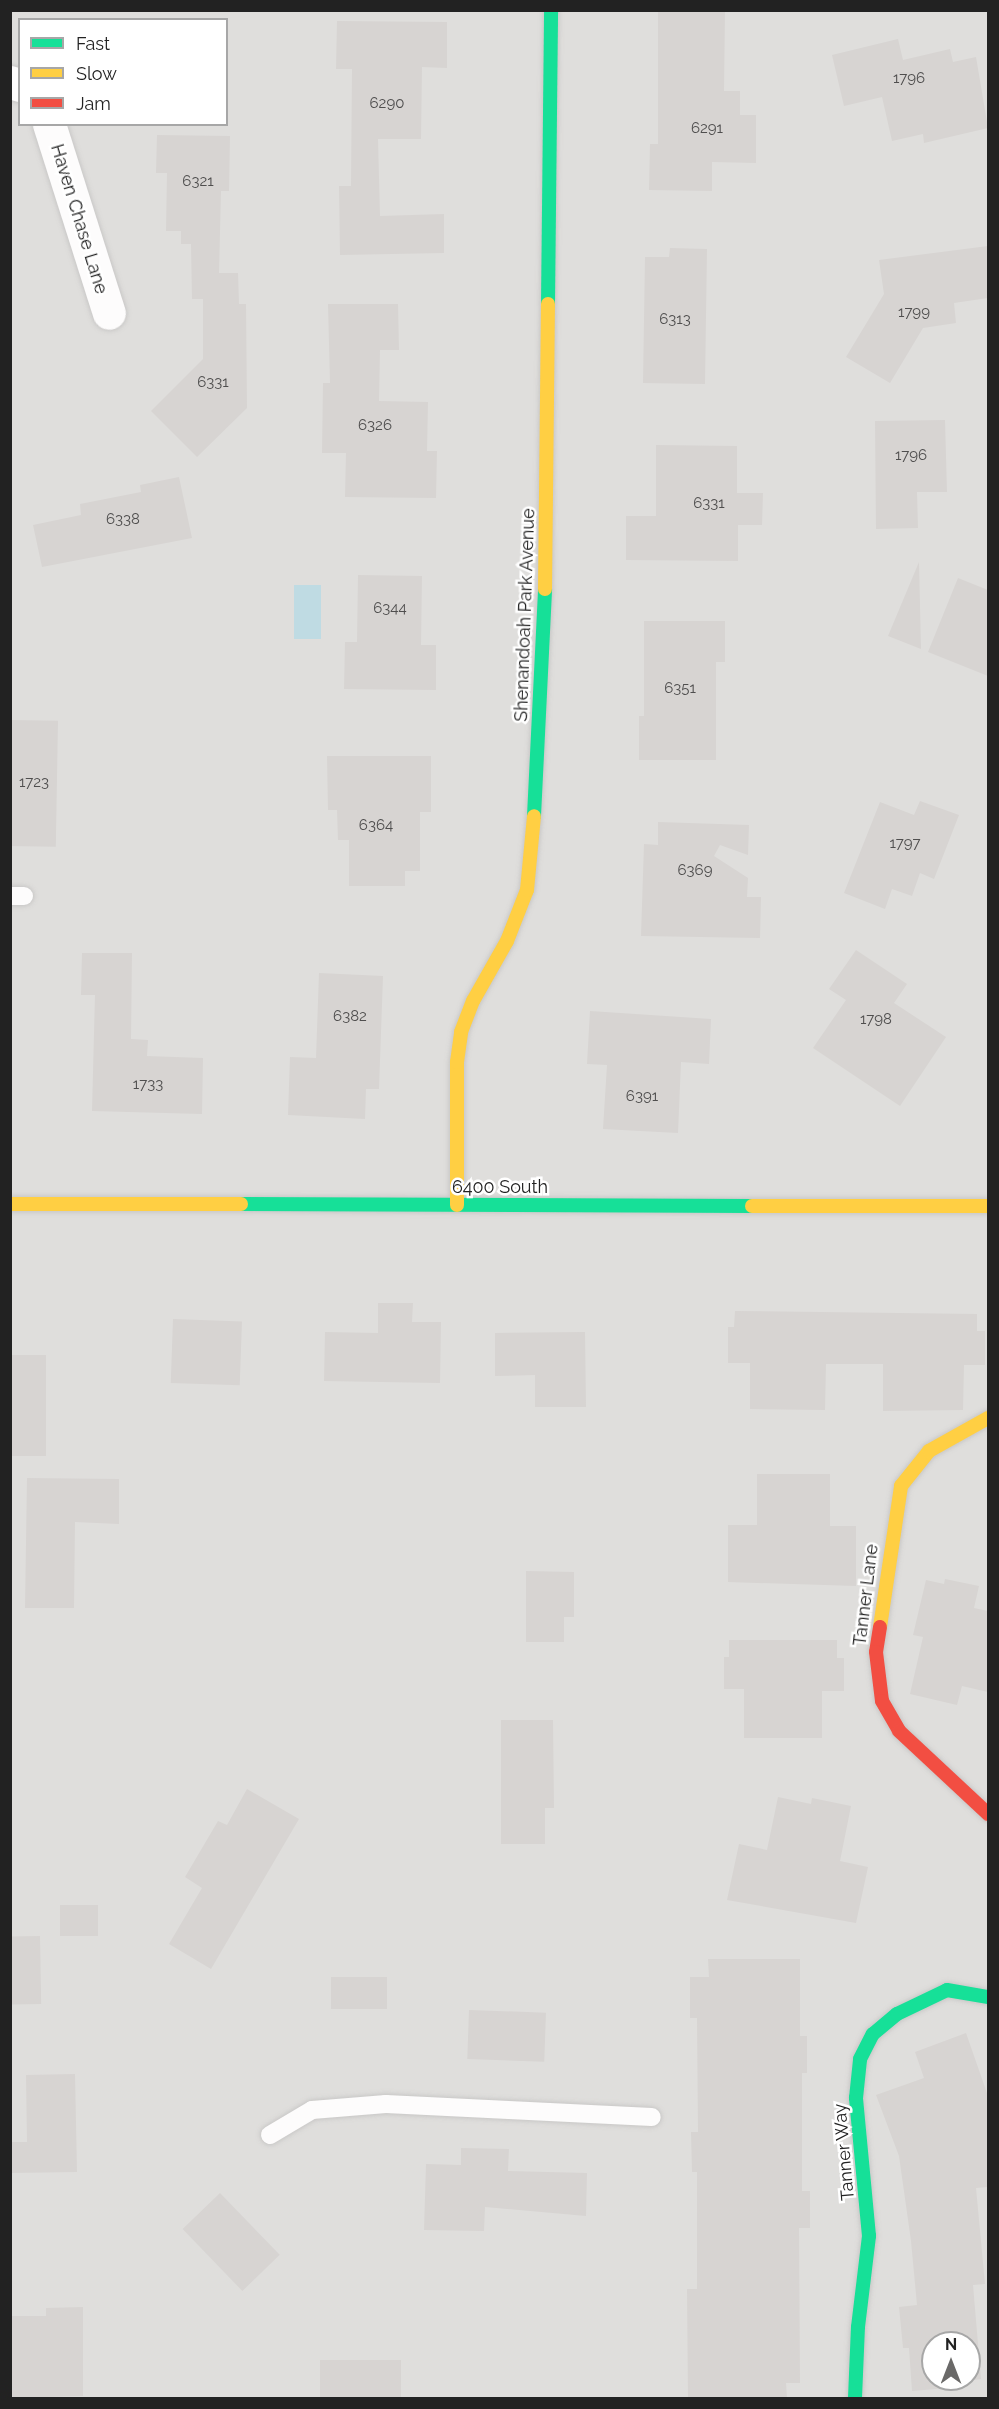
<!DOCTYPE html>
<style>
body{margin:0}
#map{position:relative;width:999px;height:2409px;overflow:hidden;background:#f0eeeb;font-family:Raleway,sans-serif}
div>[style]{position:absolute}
.residential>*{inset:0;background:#dfdedc}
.water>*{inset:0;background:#bfdbe3;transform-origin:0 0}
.building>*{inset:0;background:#d7d4d2;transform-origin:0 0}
.roads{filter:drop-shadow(0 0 2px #c9c8c7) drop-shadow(0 0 2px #c9c8c7)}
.lane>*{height:18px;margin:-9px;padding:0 9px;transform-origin:9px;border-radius:9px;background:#fdfcfc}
.street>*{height:33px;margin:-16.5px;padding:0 16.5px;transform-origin:16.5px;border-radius:16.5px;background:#fdfcfc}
.fast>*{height:14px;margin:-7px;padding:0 7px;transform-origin:7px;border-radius:7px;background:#16e098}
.slow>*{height:14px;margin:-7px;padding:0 7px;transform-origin:7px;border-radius:7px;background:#ffcf43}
.jam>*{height:14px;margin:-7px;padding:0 7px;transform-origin:7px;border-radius:7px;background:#f24e42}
span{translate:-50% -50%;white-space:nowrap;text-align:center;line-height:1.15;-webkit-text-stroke:5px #fff;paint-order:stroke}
.number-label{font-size:15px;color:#4f4e4e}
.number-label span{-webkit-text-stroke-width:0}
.street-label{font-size:18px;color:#222}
.frame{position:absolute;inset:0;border:12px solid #222;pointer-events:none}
.legend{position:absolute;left:18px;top:18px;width:210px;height:108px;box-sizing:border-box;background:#fff;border:2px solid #a7a7a7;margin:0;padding:8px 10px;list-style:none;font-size:18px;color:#222}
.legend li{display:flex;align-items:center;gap:12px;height:30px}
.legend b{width:30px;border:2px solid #a7a7a7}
.north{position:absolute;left:921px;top:2331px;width:60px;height:60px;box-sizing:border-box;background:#fff;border:2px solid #a7a7a7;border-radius:50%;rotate:0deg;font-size:16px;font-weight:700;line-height:24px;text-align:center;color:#222}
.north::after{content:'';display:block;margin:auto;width:21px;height:27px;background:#6a6968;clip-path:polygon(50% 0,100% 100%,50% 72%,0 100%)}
</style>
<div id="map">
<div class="residential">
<div style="clip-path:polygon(evenodd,11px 11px,988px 11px,988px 2398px,11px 2398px,11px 11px,20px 20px,226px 20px,226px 124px,20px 124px,20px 20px,11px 11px,933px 2343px,969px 2343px,969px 2379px,933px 2379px,933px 2343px)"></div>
</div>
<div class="water">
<div style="left:294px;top:585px;width:27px;height:54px"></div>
</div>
<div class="building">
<div style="clip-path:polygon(658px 10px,725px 10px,724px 91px,740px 91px,740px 115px,756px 115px,756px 163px,712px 162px,712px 191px,649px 190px,650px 144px,658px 144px)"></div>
<div style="clip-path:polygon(337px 21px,447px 22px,447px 68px,422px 67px,421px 139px,378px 139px,380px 216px,444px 214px,444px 253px,340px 255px,339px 186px,351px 186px,352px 69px,336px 69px)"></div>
<div style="clip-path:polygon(898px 39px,903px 60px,950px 49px,953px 62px,976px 57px,988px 128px,924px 143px,923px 134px,892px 141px,882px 97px,844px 106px,832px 55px)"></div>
<div style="clip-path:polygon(157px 135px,230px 136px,229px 191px,221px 191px,219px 273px,238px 273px,239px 304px,246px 304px,247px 408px,197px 457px,151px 411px,203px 359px,203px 299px,192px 299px,191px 244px,181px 244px,181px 231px,166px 231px,167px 173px,156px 173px)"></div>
<div style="clip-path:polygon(988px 246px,988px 298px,954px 303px,956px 323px,923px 328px,890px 383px,846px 357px,884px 294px,879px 260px)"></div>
<div style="clip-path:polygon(670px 248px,707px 249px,705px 384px,643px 383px,645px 257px,669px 257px)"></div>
<div style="clip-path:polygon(328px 304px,398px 304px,399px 350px,380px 350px,379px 401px,428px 402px,427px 451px,437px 451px,436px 498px,345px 497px,346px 453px,322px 453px,323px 383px,330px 383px)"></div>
<div style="clip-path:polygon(945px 420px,947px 492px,917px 492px,918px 528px,876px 529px,875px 421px)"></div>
<div style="clip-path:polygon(656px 445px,737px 446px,737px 493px,763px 493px,762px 525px,738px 525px,738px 561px,626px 560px,626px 516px,656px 516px)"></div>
<div style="clip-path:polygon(179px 477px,192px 538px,42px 567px,33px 525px,81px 515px,80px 504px,141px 492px,140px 485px)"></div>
<div style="clip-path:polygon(919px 562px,921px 649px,888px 636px)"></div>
<div style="clip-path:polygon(358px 575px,422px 576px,421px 645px,436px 645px,436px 690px,344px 689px,345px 642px,357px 642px)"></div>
<div style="clip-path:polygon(958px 578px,988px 590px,988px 676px,928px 652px)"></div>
<div style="clip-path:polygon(644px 621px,725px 621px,725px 662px,716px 662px,716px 760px,639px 760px,639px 716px,644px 716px)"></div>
<div style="left:10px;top:720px;width:48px;height:126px;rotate:1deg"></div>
<div style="clip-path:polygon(327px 756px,431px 756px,431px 812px,420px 812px,420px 871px,405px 871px,405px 886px,349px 886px,349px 840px,338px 840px,337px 810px,328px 810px)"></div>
<div style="clip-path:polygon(920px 801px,959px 815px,934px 879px,920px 873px,912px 896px,892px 889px,885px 909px,844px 893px,880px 802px,914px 815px)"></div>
<div style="clip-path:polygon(658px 822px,749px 825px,748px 855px,720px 845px,714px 856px,748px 878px,747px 897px,761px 897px,760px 938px,641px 936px,644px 844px,658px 845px)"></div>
<div style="clip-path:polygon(856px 950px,907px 984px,894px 1003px,946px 1037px,900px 1106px,813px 1048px,846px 1000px,829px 989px)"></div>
<div style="clip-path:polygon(82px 953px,132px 953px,131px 1039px,148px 1040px,147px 1056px,203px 1058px,202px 1114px,92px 1111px,95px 995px,81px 995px)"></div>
<div style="clip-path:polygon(319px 973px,383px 976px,379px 1089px,366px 1089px,365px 1119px,288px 1115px,290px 1057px,316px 1058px)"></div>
<div style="clip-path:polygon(590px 1011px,711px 1019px,709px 1064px,681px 1062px,678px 1133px,603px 1129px,607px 1065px,587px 1064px)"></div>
<div style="clip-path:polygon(378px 1303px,413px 1303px,412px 1322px,441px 1322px,440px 1383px,324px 1381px,325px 1332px,378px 1333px)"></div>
<div style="clip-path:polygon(735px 1311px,977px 1314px,977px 1331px,985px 1331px,985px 1365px,964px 1365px,963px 1410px,883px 1411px,883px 1364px,826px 1364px,825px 1410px,750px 1409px,750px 1363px,728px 1363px,728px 1327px,734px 1327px)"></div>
<div style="left:173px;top:1319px;width:69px;height:64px;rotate:2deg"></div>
<div style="clip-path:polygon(585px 1332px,586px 1407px,535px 1407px,535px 1375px,495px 1376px,495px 1333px)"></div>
<div style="left:10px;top:1355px;width:36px;height:101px"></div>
<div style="clip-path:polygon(757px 1474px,830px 1474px,830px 1526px,856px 1526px,856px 1586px,728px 1582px,728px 1525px,757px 1525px)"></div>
<div style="clip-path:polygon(27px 1478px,119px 1479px,119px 1524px,75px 1522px,74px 1608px,25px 1608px)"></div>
<div style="clip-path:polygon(526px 1571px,574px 1572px,574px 1617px,564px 1617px,564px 1642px,526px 1642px)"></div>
<div style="clip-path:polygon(945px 1579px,979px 1586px,974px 1608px,988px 1611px,988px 1692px,962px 1686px,957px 1705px,910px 1694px,923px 1637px,913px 1635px,926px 1580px,944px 1584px)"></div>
<div style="clip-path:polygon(729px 1640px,837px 1640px,837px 1658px,844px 1658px,844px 1691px,822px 1691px,822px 1738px,744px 1738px,744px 1689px,724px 1689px,724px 1657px,729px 1657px)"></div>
<div style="clip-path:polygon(501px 1720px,553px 1720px,554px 1808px,545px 1808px,545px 1844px,501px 1844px)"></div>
<div style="clip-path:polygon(247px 1789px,299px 1819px,211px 1969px,169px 1944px,202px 1888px,185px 1877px,218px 1821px,227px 1825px)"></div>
<div style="clip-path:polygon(778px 1797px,811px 1804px,812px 1798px,851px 1806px,840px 1861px,868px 1867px,856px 1923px,727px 1900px,739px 1844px,767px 1850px)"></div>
<div style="left:98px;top:1905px;width:31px;height:38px;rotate:90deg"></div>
<div style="left:40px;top:1936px;width:68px;height:30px;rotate:89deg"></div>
<div style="clip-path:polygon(708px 1959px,800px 1959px,800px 2036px,807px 2036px,807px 2073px,802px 2073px,802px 2191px,810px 2191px,810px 2228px,799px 2228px,800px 2383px,786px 2383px,787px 2398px,688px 2398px,687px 2289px,697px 2289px,697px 2172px,692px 2172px,691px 2132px,698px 2132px,697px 2018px,690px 2018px,690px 1977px,709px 1977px)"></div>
<div style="left:387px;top:1977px;width:32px;height:56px;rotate:90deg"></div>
<div style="left:469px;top:2010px;width:77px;height:49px;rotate:2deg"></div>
<div style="clip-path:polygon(evenodd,966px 2033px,988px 2096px,988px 2187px,976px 2188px,985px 2284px,973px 2285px,981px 2379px,959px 2382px,959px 2387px,912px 2391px,909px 2348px,903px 2348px,899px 2307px,917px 2305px,911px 2241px,899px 2156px,876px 2095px,924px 2078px,915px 2052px,966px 2033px,933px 2343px,969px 2343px,969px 2379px,933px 2379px,933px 2343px)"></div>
<div style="clip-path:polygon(75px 2074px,77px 2172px,10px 2173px,10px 2142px,27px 2142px,26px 2075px)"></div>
<div style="clip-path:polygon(461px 2148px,509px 2149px,508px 2171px,587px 2173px,586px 2216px,485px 2207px,484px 2231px,424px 2230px,426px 2164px,461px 2165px)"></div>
<div style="left:220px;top:2193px;width:86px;height:52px;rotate:46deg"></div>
<div style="clip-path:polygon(83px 2307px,83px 2396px,10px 2398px,10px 2316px,46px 2316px,46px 2308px)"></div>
<div style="left:401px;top:2360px;width:38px;height:81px;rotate:90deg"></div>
</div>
<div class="roads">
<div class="lane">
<div style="left:10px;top:896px;width:14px"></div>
<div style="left:270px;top:2135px;width:49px;rotate:-30.8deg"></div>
<div style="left:312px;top:2110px;width:74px;rotate:-4.6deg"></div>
<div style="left:386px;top:2104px;width:266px;rotate:2.8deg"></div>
</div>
<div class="street">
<div style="left:10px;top:82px;width:10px;rotate:17deg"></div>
<div style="left:49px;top:124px;width:198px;rotate:72.4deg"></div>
</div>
<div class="fast">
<div style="left:548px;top:304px;width:294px;rotate:-89.4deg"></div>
<div style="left:534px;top:816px;width:227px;rotate:-87.2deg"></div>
<div style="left:241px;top:1204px;width:511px;rotate:0.22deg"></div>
<div style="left:855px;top:2398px;width:71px;rotate:-87.6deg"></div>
<div style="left:858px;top:2327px;width:92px;rotate:-83.1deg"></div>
<div style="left:869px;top:2236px;width:139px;rotate:-95.4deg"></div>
<div style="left:856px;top:2098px;width:39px;rotate:-84deg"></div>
<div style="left:860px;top:2059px;width:28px;rotate:-63deg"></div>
<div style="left:873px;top:2034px;width:31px;rotate:-40deg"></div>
<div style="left:897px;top:2014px;width:55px;rotate:-25.6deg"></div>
<div style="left:947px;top:1990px;width:42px;rotate:9.7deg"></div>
</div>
<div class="slow">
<div style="left:545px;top:589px;width:285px;rotate:-89.4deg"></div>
<div style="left:10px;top:1204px;width:231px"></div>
<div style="left:457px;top:1205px;width:143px;rotate:-90deg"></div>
<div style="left:457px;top:1062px;width:30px;rotate:-82deg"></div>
<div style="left:461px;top:1032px;width:33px;rotate:-69deg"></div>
<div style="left:473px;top:1001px;width:69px;rotate:-60.5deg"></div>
<div style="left:507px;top:941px;width:55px;rotate:-68.6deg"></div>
<div style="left:527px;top:890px;width:74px;rotate:-84.6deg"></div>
<div style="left:752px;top:1206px;width:236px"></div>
<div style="left:880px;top:1627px;width:143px;rotate:-81.5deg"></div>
<div style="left:901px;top:1486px;width:45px;rotate:-51.3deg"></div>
<div style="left:929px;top:1451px;width:68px;rotate:-29.2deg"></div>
</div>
<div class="jam">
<div style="left:880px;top:1627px;width:25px;rotate:99deg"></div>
<div style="left:876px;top:1652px;width:49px;rotate:83deg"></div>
<div style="left:882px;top:1701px;width:34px;rotate:60deg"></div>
<div style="left:899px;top:1731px;width:122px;rotate:43deg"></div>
</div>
</div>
<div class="number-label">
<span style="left:909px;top:79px">1796</span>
<span style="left:387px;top:104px">6290</span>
<span style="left:707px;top:129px">6291</span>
<span style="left:198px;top:182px">6321</span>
<span style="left:914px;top:313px">1799</span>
<span style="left:675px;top:320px">6313</span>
<span style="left:213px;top:383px">6331</span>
<span style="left:375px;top:426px">6326</span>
<span style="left:911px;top:456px">1796</span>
<span style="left:709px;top:504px">6331</span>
<span style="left:123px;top:520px">6338</span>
<span style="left:390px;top:609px">6344</span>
<span style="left:680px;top:689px">6351</span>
<span style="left:34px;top:783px">1723</span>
<span style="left:376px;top:826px">6364</span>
<span style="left:905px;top:844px">1797</span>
<span style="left:695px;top:871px">6369</span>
<span style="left:350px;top:1017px">6382</span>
<span style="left:876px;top:1020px">1798</span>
<span style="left:148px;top:1085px">1733</span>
<span style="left:642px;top:1097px">6391</span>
</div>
<div class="street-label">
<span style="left:79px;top:219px;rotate:73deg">Haven Chase Lane</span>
<span style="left:525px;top:615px;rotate:-88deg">Shenandoah Park Avenue</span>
<span style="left:500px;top:1187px">6400 South</span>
<span style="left:866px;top:1595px;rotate:-83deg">Tanner Lane</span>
<span style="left:844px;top:2152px;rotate:-95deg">Tanner Way</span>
</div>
<div class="frame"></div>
<ul class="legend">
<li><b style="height:8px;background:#16e098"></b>Fast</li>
<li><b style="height:8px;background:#ffcf43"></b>Slow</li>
<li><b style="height:8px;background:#f24e42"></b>Jam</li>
</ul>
<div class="north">N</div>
</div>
